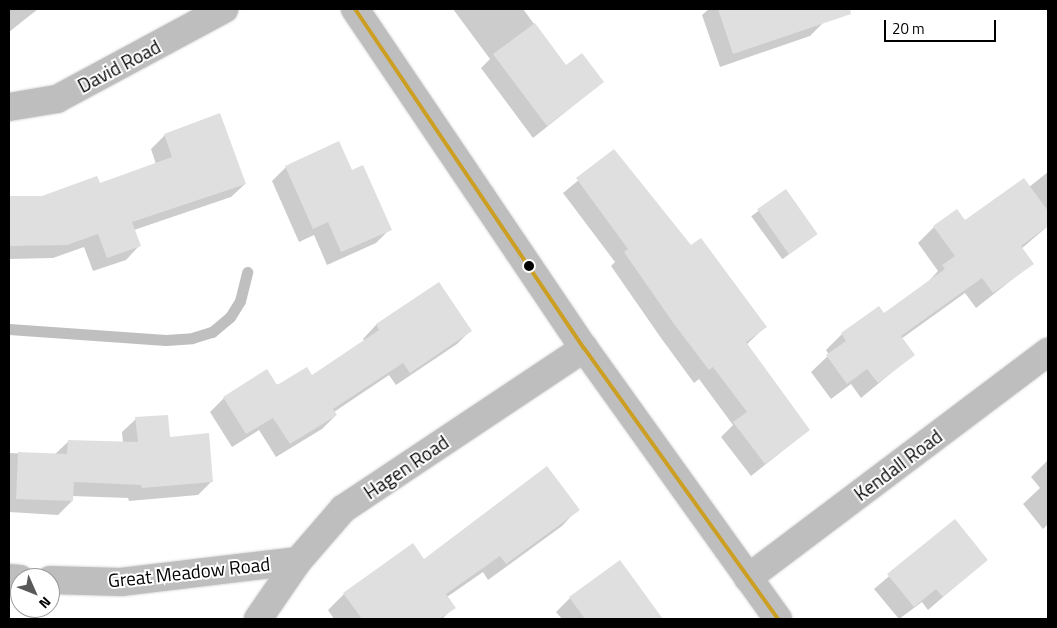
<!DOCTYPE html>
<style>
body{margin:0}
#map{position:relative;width:1057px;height:628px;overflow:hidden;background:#fff;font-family:"Titillium Web",sans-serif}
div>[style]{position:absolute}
.shadow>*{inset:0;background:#0003;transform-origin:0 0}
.stream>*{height:11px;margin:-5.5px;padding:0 5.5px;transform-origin:5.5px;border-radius:5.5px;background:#bfbfbf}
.building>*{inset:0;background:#dfdfdf;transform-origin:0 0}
.roads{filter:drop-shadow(0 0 1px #dbdbdb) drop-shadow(0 0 1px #dbdbdb)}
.minor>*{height:28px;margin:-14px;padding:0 14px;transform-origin:14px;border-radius:14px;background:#bebebe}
.major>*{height:28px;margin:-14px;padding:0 14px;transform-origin:14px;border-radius:14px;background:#bebebe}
.bus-1>*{height:4px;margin:-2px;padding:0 2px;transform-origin:2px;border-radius:2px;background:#cc9f23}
.dots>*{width:14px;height:14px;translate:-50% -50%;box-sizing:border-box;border:2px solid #fff;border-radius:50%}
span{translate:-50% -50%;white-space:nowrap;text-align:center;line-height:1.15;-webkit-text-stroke:4px #fff;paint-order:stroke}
.street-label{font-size:19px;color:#000}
.frame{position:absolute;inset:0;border:10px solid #000;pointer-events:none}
.north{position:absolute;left:10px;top:568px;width:50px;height:50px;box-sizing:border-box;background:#fff;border:1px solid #999;border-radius:50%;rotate:134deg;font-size:14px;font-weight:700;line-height:20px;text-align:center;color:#000}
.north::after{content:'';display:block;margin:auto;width:18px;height:22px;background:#595959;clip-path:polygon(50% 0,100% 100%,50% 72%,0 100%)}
.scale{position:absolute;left:884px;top:20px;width:112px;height:22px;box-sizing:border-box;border:2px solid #000;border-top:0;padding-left:6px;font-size:15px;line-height:18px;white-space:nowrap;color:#000;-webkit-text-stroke:4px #fff;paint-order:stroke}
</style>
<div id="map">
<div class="shadow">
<div style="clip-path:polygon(9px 9px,38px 9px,9px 32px)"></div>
<div style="clip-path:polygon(453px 9px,523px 9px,566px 67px,603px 82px,533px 138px,481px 68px,490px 59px)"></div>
<div style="clip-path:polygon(709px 9px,819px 9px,823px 23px,810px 36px,720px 67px,702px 15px)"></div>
<div style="clip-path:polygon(165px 135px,245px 184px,231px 197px,134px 230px,139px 246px,126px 260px,93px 271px,84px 247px,53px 258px,9px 259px,9px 198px,42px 197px,99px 185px,156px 164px,151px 149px)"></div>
<div style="clip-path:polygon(614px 151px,691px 247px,765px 327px,746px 345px,809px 430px,751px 476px,721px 437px,733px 425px,699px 379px,694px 383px,661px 338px,611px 266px,615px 262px,563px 193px)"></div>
<div style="clip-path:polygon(286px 167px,351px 171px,390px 229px,376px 243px,327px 265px,314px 235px,299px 242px,272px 181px)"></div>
<div style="clip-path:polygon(1048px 172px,1048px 226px,1021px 249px,1032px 264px,976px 308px,965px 293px,901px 339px,913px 355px,861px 398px,851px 384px,831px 399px,811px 372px,829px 355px,826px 350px,842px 334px,884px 314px,928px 282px,938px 271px,918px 243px,934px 227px,965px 222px,1029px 187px)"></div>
<div style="left:786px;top:191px;width:53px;height:43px;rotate:54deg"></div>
<div style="clip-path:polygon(439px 283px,470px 331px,457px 344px,396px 385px,389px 375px,334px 412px,336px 415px,322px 429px,276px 457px,259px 430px,232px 447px,210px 412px,224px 398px,312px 376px,364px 341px,363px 339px,376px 325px)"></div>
<div style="clip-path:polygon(136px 419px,169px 438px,212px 481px,198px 495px,129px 501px,128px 498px,72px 496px,72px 501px,58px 515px,9px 512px,9px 453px,54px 455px,69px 441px,123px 443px,122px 432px)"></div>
<div style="clip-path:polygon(1048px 460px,1048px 524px,1043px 529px,1023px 504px,1040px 488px,1031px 477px)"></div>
<div style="clip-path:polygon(578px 509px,562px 526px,488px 580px,483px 572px,447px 597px,454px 607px,442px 619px,334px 619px,328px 610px,344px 594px,423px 561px)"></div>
<div style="clip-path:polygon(954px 521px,986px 560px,928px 610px,922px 602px,899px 619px,874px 589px)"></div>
<div style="clip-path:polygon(570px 598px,649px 612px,654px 619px,562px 619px,556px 612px)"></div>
</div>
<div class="stream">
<div style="left:9px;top:329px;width:157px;rotate:4deg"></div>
<div style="left:166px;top:340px;width:26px;rotate:-4deg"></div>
<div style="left:192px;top:338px;width:21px;rotate:-17deg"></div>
<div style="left:212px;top:332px;width:23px;rotate:-40deg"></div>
<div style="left:230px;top:317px;width:19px;rotate:-58deg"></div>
<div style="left:240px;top:301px;width:30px;rotate:-76deg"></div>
</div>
<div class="building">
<div style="clip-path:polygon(718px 9px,850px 9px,851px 14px,733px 54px)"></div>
<div style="clip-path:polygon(535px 23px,566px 65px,582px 53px,604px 82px,547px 126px,493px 54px)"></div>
<div style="clip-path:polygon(220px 113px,246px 184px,132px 222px,141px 246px,107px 258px,98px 234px,67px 245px,9px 246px,9px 196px,42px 196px,97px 176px,100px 183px,172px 157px,164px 134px)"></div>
<div style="clip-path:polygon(339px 141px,352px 170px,363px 165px,392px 230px,341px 252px,328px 222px,313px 229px,285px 166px)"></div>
<div style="clip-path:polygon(614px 149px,691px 245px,701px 238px,767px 327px,746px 342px,810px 430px,765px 464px,733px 422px,747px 412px,713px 367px,709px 370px,674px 324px,624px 252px,628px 249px,576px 178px)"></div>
<div style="clip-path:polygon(1024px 178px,1048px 211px,1048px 226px,1021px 246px,1034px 264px,993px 293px,982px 278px,901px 336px,915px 355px,878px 383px,867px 369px,847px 384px,826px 355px,846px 341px,841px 333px,879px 306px,884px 313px,945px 269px,942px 265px,955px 256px,933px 226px,957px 209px,965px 220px)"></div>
<div style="left:786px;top:189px;width:55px;height:35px;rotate:55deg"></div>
<div style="clip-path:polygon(439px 282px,472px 331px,410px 373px,403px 363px,333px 409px,337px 415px,290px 444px,273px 418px,246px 434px,223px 397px,267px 369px,277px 385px,307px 367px,312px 375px,379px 330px,376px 324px)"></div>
<div style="clip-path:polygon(168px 415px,170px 437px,209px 433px,213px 482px,142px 488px,141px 485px,74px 482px,73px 501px,16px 499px,18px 452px,67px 454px,68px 440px,138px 442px,135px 417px)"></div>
<div style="clip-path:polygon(547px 466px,580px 510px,506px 564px,500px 556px,446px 594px,456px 608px,439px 619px,362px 619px,343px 593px,413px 543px,424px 559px)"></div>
<div style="clip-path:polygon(955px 519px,988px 560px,943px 597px,936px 589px,914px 607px,887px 574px)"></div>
<div style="clip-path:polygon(620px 560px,663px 619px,585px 619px,569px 597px)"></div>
</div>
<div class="roads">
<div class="minor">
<div style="left:9px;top:107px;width:49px;rotate:-9.5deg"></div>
<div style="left:57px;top:99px;width:190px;rotate:-28.3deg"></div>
<div style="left:9px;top:578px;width:11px;rotate:5deg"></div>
<div style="left:748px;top:578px;width:376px;rotate:-37deg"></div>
<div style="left:50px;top:580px;width:71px;rotate:1.6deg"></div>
<div style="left:121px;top:582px;width:178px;rotate:-6.8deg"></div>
<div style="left:258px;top:619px;width:70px;rotate:-55.4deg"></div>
<div style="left:298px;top:561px;width:69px;rotate:-49.1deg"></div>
<div style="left:343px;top:509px;width:290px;rotate:-33.7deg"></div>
</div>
<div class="major">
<div style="left:355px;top:9px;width:409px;rotate:56deg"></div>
<div style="left:584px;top:348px;width:333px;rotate:54.4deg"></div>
</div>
</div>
<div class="bus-1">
<div style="left:355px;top:9px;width:409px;rotate:56deg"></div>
<div style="left:584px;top:348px;width:333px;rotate:54.4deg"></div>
</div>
<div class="dots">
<div style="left:529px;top:266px;background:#000"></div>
</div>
<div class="street-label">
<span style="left:119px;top:66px;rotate:-28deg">David Road</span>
<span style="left:898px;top:465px;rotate:-37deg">Kendall Road</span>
<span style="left:406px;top:467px;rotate:-34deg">Hagen Road</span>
<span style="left:189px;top:572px;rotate:-6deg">Great Meadow Road</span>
</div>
<div class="frame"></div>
<div class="north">N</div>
<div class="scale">20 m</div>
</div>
